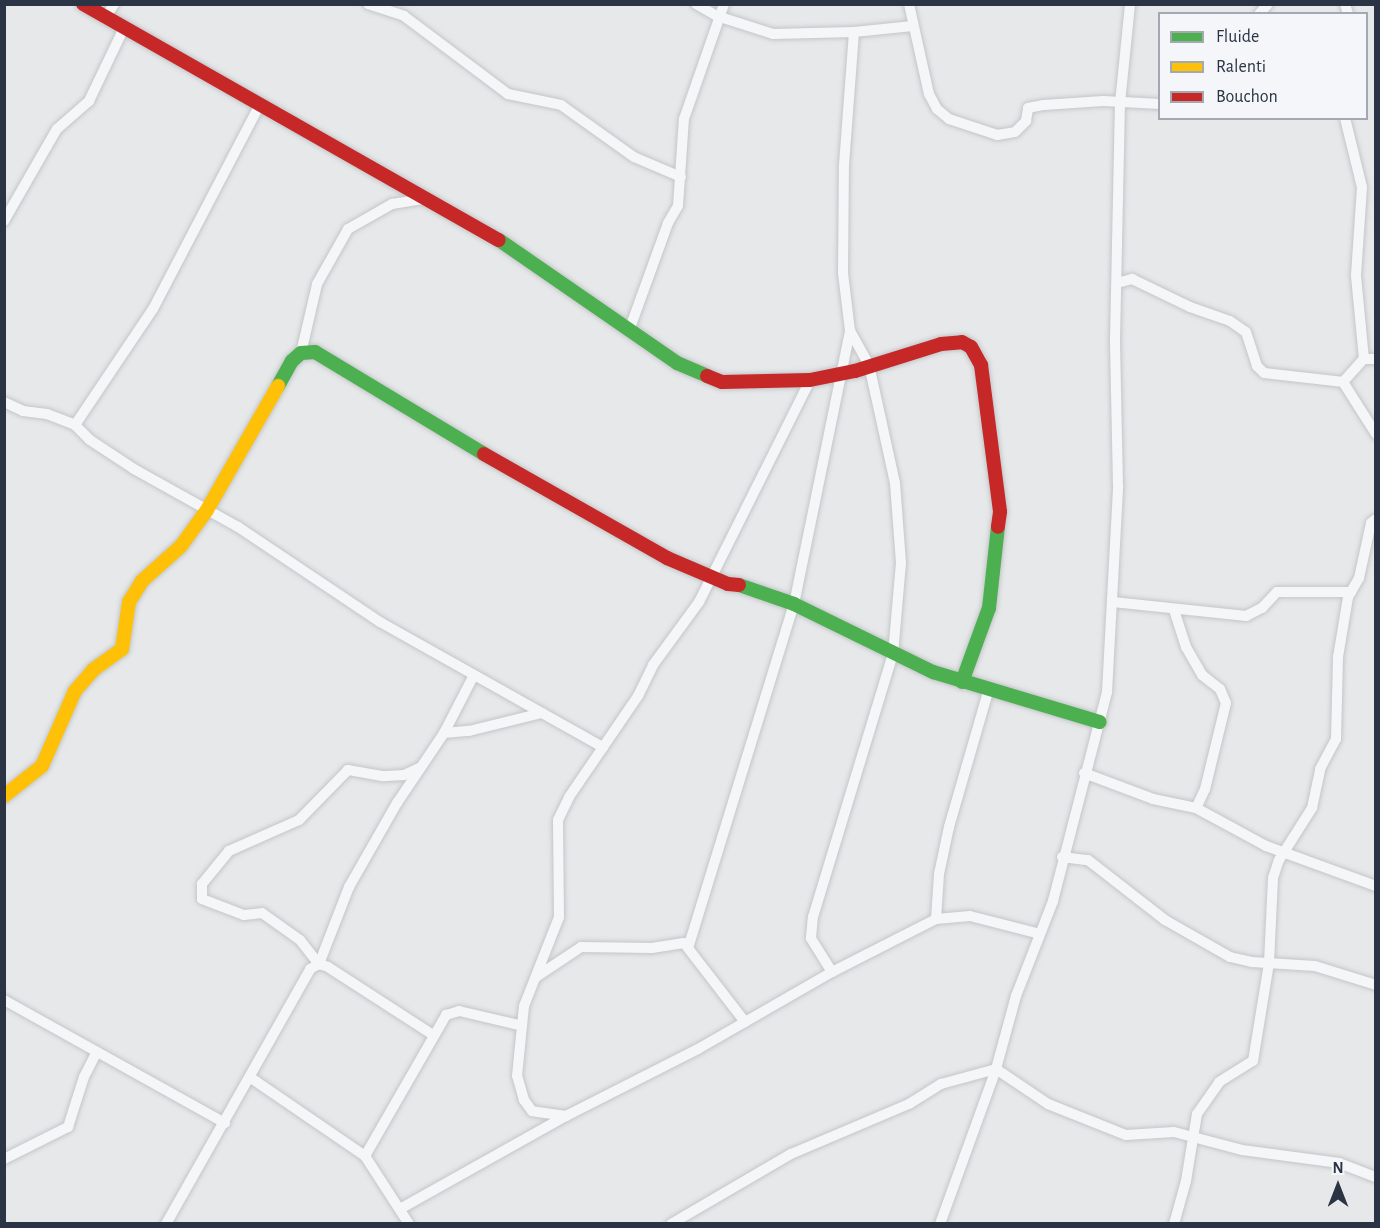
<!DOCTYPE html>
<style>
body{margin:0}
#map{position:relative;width:1380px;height:1228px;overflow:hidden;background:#e6e8ea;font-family:"Alegreya Sans",sans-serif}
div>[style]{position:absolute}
.roads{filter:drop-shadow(0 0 2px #c4c6c8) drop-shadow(0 0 2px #c4c6c8)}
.street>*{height:10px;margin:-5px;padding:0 5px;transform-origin:5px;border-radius:5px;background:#f5f6f7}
.fast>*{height:14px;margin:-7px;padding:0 7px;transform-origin:7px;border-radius:7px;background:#4caf50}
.slow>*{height:14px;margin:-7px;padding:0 7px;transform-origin:7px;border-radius:7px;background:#ffc107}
.jam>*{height:14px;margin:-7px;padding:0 7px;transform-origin:7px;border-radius:7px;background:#c62828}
span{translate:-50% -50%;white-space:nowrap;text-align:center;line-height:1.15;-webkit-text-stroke:5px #f4f6f9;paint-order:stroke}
.frame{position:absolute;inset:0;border:6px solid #2b3445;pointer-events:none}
.legend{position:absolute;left:1158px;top:12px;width:210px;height:108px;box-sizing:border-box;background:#f4f6f9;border:2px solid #a4a8b1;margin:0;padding:8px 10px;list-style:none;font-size:18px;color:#2b3445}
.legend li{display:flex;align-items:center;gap:12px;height:30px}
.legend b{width:30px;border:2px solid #a4a8b1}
.north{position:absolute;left:1308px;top:1156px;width:60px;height:60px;-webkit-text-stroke:4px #f4f6f9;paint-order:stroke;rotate:0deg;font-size:16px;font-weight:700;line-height:24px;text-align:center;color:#2b3445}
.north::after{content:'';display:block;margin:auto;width:21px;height:27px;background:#2b3445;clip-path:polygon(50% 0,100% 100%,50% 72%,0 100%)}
</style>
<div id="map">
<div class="roads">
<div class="street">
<div style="left:368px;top:4px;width:38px;rotate:18deg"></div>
<div style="left:404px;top:16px;width:130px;rotate:36.9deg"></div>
<div style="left:508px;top:94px;width:54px;rotate:11.7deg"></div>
<div style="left:561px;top:105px;width:90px;rotate:35.5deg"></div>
<div style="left:634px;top:157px;width:51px;rotate:23.1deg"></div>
<div style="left:696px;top:4px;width:24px;rotate:30deg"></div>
<div style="left:717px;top:16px;width:59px;rotate:17.8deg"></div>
<div style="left:773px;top:34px;width:81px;rotate:-1.4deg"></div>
<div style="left:854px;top:32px;width:59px;rotate:-5.8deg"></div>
<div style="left:909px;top:4px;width:92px;rotate:77.5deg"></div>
<div style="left:929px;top:94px;width:17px;rotate:62deg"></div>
<div style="left:937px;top:109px;width:16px;rotate:40deg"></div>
<div style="left:949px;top:119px;width:51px;rotate:18.4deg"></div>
<div style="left:997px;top:135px;width:18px;rotate:-9deg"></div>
<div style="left:1015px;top:132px;width:16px;rotate:-45deg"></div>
<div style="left:1026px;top:121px;width:13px;rotate:-81deg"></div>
<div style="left:1028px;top:108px;width:16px;rotate:-11deg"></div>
<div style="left:1044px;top:105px;width:59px;rotate:-3.9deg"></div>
<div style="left:1103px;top:101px;width:57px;rotate:3deg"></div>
<div style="left:1345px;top:4px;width:10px;rotate:73deg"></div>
<div style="left:1259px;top:14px;width:13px;rotate:-48deg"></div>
<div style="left:105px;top:18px;width:17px;rotate:-57deg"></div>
<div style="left:1345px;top:118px;width:71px;rotate:76.2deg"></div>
<div style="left:1362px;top:187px;width:89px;rotate:93.9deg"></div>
<div style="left:1356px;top:276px;width:83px;rotate:84.5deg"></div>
<div style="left:4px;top:221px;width:106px;rotate:-60.1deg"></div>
<div style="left:57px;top:129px;width:43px;rotate:-41.2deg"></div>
<div style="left:89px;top:101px;width:81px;rotate:-64.4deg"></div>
<div style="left:1117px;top:283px;width:16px;rotate:-15deg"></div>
<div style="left:1132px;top:279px;width:64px;rotate:25.8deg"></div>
<div style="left:1190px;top:307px;width:42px;rotate:19.3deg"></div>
<div style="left:1230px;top:321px;width:19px;rotate:35deg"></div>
<div style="left:1246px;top:332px;width:36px;rotate:72deg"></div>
<div style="left:1257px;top:366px;width:10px;rotate:45deg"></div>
<div style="left:1264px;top:373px;width:80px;rotate:6.5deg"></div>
<div style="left:1343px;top:382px;width:31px;rotate:-48deg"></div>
<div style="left:1364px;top:359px;width:12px"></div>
<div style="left:630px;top:328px;width:112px;rotate:-70.1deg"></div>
<div style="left:668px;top:223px;width:20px;rotate:-60deg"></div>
<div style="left:678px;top:206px;width:87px;rotate:-86.1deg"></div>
<div style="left:684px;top:119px;width:122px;rotate:-70.8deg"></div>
<div style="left:301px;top:353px;width:71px;rotate:-76.9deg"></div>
<div style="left:317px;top:284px;width:63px;rotate:-60.6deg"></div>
<div style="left:348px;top:229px;width:51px;rotate:-29.6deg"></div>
<div style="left:392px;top:204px;width:31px;rotate:-9deg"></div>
<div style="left:1343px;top:382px;width:62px;rotate:57.6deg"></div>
<div style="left:4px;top:402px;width:21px;rotate:25deg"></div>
<div style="left:23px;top:411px;width:24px;rotate:7deg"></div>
<div style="left:47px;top:414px;width:30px;rotate:21deg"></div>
<div style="left:75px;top:425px;width:21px;rotate:45deg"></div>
<div style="left:90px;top:440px;width:53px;rotate:33.4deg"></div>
<div style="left:134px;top:469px;width:119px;rotate:29.1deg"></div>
<div style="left:238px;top:527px;width:171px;rotate:33.8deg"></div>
<div style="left:380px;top:622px;width:256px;rotate:29.3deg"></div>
<div style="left:75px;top:425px;width:140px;rotate:-56.1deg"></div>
<div style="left:153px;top:309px;width:231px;rotate:-62.4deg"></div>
<div style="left:1113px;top:602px;width:134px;rotate:6deg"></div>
<div style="left:1246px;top:616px;width:18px;rotate:-27deg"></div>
<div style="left:1262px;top:608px;width:22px;rotate:-47deg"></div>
<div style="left:1277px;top:592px;width:74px"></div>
<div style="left:1174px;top:610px;width:39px;rotate:72deg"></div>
<div style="left:1186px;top:647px;width:32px;rotate:60deg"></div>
<div style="left:1202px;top:675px;width:23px;rotate:38deg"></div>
<div style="left:1220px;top:689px;width:15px;rotate:67deg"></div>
<div style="left:1226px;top:703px;width:89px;rotate:103.7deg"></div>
<div style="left:1205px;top:789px;width:21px;rotate:115deg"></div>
<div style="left:444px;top:733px;width:65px;rotate:-62.7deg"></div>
<div style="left:419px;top:768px;width:17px;rotate:155deg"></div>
<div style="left:404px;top:775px;width:22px;rotate:177deg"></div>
<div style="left:382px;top:776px;width:35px;rotate:-170deg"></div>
<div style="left:348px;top:770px;width:70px;rotate:134.4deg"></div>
<div style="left:299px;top:820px;width:77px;rotate:156.1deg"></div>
<div style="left:229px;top:851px;width:43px;rotate:129.3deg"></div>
<div style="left:202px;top:884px;width:15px;rotate:90deg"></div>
<div style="left:202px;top:899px;width:45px;rotate:20.9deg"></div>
<div style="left:244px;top:915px;width:18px;rotate:-6deg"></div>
<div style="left:262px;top:913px;width:47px;rotate:35.4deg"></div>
<div style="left:300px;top:940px;width:31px;rotate:52deg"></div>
<div style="left:319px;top:964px;width:83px;rotate:-68.7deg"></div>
<div style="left:349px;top:887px;width:97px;rotate:-60.3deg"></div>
<div style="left:397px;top:803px;width:84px;rotate:-56.1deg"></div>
<div style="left:444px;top:733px;width:25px;rotate:-5deg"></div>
<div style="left:469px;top:731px;width:75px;rotate:-13.9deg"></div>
<div style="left:1084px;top:773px;width:74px;rotate:20.6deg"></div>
<div style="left:1153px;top:799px;width:44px;rotate:11.8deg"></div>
<div style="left:1196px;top:808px;width:80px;rotate:28.5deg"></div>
<div style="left:1266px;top:846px;width:117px;rotate:20deg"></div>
<div style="left:1062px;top:857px;width:26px;rotate:7deg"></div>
<div style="left:1088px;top:860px;width:98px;rotate:37.9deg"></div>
<div style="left:1165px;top:920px;width:75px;rotate:29.6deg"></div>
<div style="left:1230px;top:957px;width:23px;rotate:13deg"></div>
<div style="left:1252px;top:962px;width:63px;rotate:3.6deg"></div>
<div style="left:1315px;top:966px;width:64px;rotate:17.3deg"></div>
<div style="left:936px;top:919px;width:45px;rotate:-86.2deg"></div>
<div style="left:939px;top:874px;width:48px;rotate:-78deg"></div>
<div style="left:949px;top:827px;width:145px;rotate:-73.9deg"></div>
<div style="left:689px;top:945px;width:357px;rotate:-72.9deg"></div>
<div style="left:794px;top:604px;width:279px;rotate:-78.4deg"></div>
<div style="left:832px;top:972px;width:40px;rotate:-122deg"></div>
<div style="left:811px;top:938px;width:21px;rotate:-85deg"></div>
<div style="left:813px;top:917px;width:275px;rotate:-73.1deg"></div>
<div style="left:893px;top:654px;width:91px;rotate:-85deg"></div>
<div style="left:901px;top:563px;width:80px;rotate:-94.3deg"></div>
<div style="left:895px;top:483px;width:121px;rotate:-102.4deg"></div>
<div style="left:869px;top:365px;width:39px;rotate:-119deg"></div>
<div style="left:850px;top:331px;width:58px;rotate:-96.9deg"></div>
<div style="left:843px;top:273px;width:108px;rotate:-89.5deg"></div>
<div style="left:844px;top:165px;width:133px;rotate:-85.7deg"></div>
<div style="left:536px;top:977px;width:54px;rotate:-33.7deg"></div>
<div style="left:581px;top:947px;width:71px;rotate:0.8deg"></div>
<div style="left:652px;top:948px;width:32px;rotate:-9deg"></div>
<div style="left:684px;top:943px;width:100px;rotate:52.3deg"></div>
<div style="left:4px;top:1000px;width:253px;rotate:29.1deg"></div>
<div style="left:251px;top:1078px;width:138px;rotate:34.4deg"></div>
<div style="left:365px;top:1156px;width:81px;rotate:57.1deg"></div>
<div style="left:566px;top:1116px;width:34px;rotate:-172deg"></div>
<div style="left:532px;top:1111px;width:14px;rotate:-126deg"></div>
<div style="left:524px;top:1100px;width:25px;rotate:-106deg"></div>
<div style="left:517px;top:1076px;width:70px;rotate:-84.3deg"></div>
<div style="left:524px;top:1006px;width:96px;rotate:-68.5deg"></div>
<div style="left:559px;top:917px;width:97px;rotate:-90.6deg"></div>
<div style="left:558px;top:820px;width:25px;rotate:-64deg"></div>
<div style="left:569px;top:797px;width:122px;rotate:-55.7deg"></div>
<div style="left:638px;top:696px;width:34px;rotate:-64deg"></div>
<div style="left:653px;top:665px;width:78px;rotate:-53.9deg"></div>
<div style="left:699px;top:602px;width:248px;rotate:-63.4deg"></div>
<div style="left:365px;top:1156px;width:163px;rotate:-60.1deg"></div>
<div style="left:446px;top:1015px;width:14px;rotate:-17deg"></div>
<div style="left:459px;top:1011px;width:62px;rotate:13.1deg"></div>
<div style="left:4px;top:1159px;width:72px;rotate:-26.6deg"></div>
<div style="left:68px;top:1127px;width:52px;rotate:-72.3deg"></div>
<div style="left:84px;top:1077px;width:28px;rotate:-63deg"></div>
<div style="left:400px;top:1209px;width:190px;rotate:-29.3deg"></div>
<div style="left:566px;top:1116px;width:148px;rotate:-26.9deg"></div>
<div style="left:698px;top:1049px;width:155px;rotate:-29.9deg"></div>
<div style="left:832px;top:972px;width:117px;rotate:-27deg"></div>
<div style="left:936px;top:919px;width:34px;rotate:-5deg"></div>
<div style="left:970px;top:916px;width:72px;rotate:14.4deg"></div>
<div style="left:166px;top:1224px;width:293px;rotate:-60.5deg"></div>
<div style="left:310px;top:969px;width:10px;rotate:-29deg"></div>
<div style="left:319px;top:964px;width:9px;rotate:18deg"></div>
<div style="left:328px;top:967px;width:125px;rotate:32.9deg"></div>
<div style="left:671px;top:1224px;width:139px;rotate:-30.3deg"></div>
<div style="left:791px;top:1154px;width:128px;rotate:-23deg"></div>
<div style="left:909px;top:1104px;width:38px;rotate:-32deg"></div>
<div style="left:941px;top:1084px;width:57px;rotate:-15.3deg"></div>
<div style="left:996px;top:1069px;width:63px;rotate:33.9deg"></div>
<div style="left:1048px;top:1104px;width:84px;rotate:21.7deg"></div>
<div style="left:1126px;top:1135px;width:48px;rotate:-3.6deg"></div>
<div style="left:1174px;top:1132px;width:70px;rotate:14.8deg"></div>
<div style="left:1242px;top:1150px;width:98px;rotate:7.6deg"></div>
<div style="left:1339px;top:1163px;width:40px;rotate:21deg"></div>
<div style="left:940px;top:1224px;width:165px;rotate:-70.1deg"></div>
<div style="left:996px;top:1069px;width:76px;rotate:-74.7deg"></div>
<div style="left:1016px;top:996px;width:102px;rotate:-68.7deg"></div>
<div style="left:1053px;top:901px;width:216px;rotate:-75.5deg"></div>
<div style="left:1107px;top:692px;width:206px;rotate:-86.9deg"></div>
<div style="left:1118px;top:486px;width:146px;rotate:-91.2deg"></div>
<div style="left:1115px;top:340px;width:237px;rotate:-88.8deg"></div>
<div style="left:1120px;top:103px;width:100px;rotate:-84.2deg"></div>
<div style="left:1174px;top:1224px;width:45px;rotate:-74.4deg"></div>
<div style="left:1186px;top:1181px;width:68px;rotate:-80.7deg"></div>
<div style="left:1197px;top:1114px;width:39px;rotate:-55deg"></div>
<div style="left:1219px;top:1082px;width:40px;rotate:-32deg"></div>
<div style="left:1253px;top:1061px;width:99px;rotate:-80.7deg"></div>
<div style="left:1269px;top:963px;width:85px;rotate:-87.3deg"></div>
<div style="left:1273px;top:878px;width:19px;rotate:-72deg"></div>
<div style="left:1279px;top:860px;width:62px;rotate:-57.6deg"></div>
<div style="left:1312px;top:808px;width:40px;rotate:-78deg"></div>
<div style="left:1320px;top:769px;width:34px;rotate:-62deg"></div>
<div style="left:1336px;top:739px;width:82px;rotate:-88.6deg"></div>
<div style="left:1338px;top:657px;width:61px;rotate:-80.5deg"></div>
<div style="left:1348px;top:597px;width:22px;rotate:-60deg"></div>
<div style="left:1359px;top:578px;width:56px;rotate:-77.7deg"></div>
<div style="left:1371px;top:523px;width:6px;rotate:-39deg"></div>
</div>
<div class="fast">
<div style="left:499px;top:240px;width:216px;rotate:34.6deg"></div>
<div style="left:677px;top:363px;width:33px;rotate:23deg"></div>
<div style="left:278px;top:386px;width:29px;rotate:-61deg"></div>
<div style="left:292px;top:361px;width:12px;rotate:-42deg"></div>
<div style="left:301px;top:353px;width:14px;rotate:-4deg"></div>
<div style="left:315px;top:352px;width:197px;rotate:31.1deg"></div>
<div style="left:739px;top:585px;width:58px;rotate:19.1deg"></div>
<div style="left:794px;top:604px;width:155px;rotate:26.1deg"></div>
<div style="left:933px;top:672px;width:174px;rotate:16.7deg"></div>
<div style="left:962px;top:682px;width:79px;rotate:-70deg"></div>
<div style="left:989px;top:608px;width:81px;rotate:-83.7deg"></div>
</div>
<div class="slow">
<div style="left:4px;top:796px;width:48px;rotate:-38.3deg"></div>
<div style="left:42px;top:766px;width:82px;rotate:-66.3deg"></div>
<div style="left:75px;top:691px;width:28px;rotate:-49deg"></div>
<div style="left:93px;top:670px;width:36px;rotate:-36deg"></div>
<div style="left:122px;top:649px;width:48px;rotate:-81.5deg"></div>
<div style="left:129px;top:602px;width:25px;rotate:-58deg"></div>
<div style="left:142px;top:581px;width:52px;rotate:-41.9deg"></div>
<div style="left:181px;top:546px;width:44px;rotate:-54.2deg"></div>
<div style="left:207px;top:510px;width:143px;rotate:-60.2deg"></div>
</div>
<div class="jam">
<div style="left:83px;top:4px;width:478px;rotate:29.6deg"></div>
<div style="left:707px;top:376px;width:16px;rotate:22deg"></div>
<div style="left:722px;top:382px;width:88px;rotate:-1.3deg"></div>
<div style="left:810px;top:380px;width:46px;rotate:-11.3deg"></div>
<div style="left:855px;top:371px;width:90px;rotate:-17.4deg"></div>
<div style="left:941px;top:344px;width:21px;rotate:-5deg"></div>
<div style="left:962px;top:342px;width:10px;rotate:29deg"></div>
<div style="left:971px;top:347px;width:21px;rotate:61deg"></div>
<div style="left:981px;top:365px;width:148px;rotate:82.6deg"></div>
<div style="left:1000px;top:512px;width:15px;rotate:98deg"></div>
<div style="left:484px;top:454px;width:210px;rotate:29.6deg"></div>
<div style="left:667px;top:558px;width:66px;rotate:23.1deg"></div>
<div style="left:728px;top:584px;width:11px;rotate:5deg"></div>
</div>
</div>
<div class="frame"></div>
<ul class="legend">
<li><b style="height:8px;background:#4caf50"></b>Fluide</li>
<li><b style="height:8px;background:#ffc107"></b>Ralenti</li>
<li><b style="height:8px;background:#c62828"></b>Bouchon</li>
</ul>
<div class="north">N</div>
</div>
